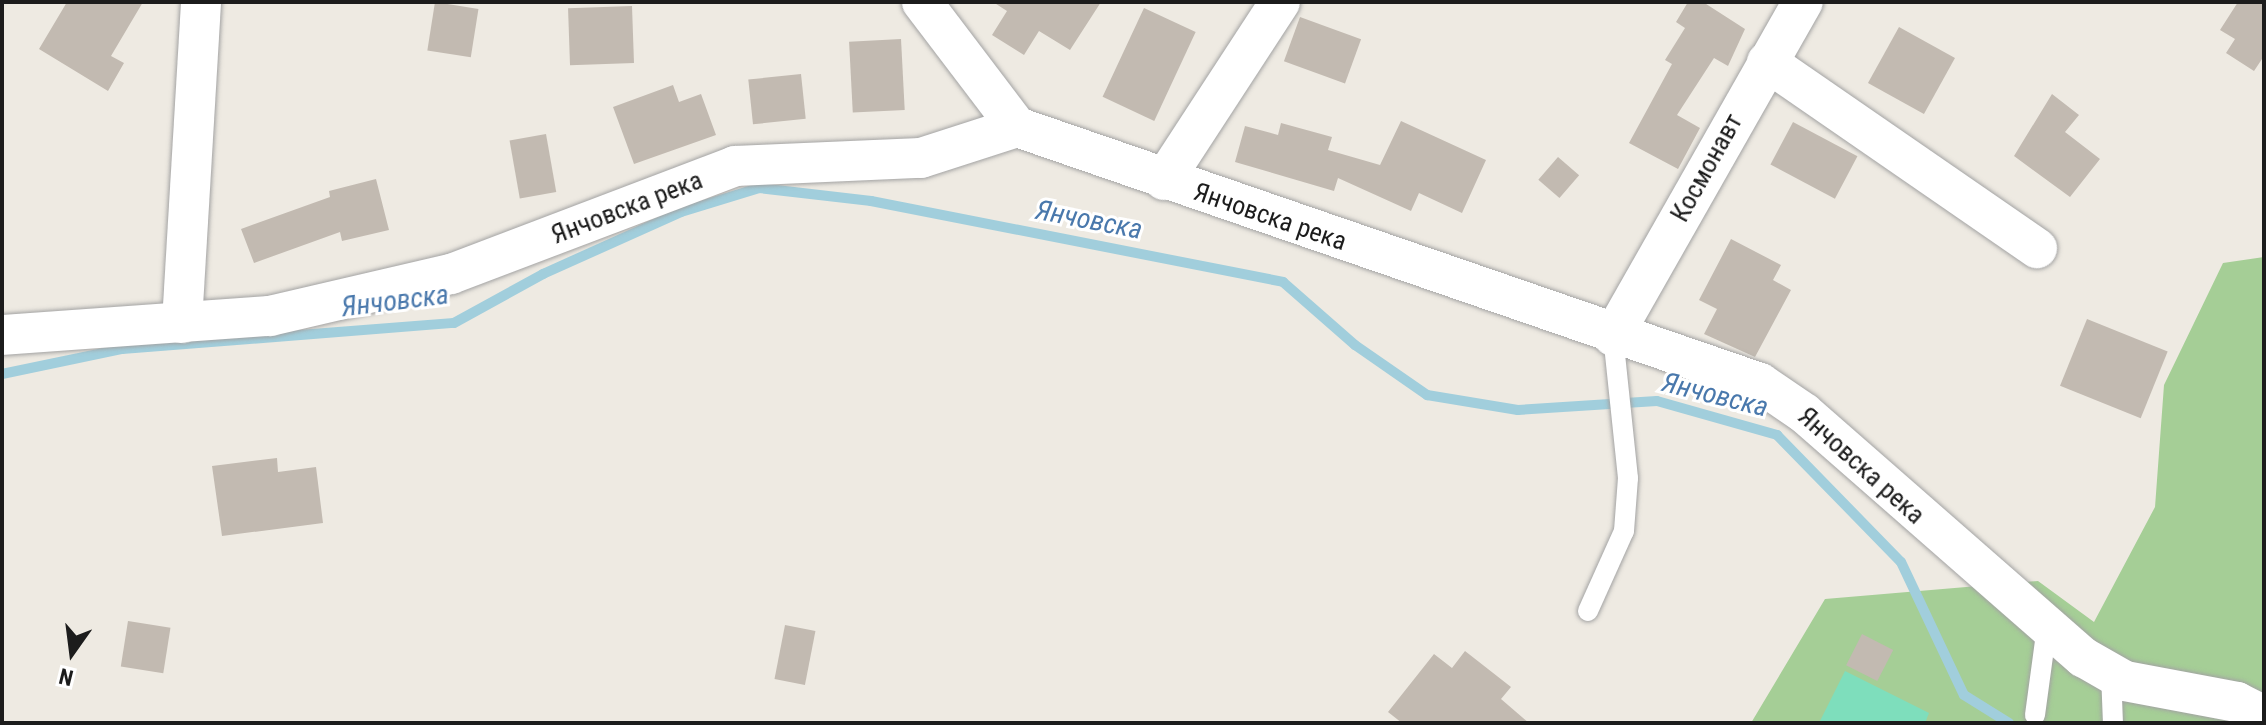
<!DOCTYPE html>
<meta charset="utf-8">
<style>
body{margin:0}
#map{position:relative;width:2266px;height:725px;overflow:hidden;background:#eeeae2;font-family:"Roboto Condensed",sans-serif}
div>[style]{position:absolute}
.forest>*{inset:0;background:#a5ce96}
.pitch>*{inset:0;background:#7edebc}
.stream>*{height:10px;margin:-5px;padding:0 5px;transform-origin:5px;border-radius:5px;background:#a1cedc}
.building>*{inset:0;background:#c2bab1;transform-origin:0 0}
.roads{filter:drop-shadow(0 0 2px #a3a3a3) drop-shadow(0 0 2px #a3a3a3)}
.lane>*{height:20px;margin:-10px;padding:0 10px;transform-origin:10px;border-radius:10px;background:#fff}
.street>*{height:40px;margin:-20px;padding:0 20px;transform-origin:20px;border-radius:20px;background:#fff}
span{translate:-50% -50%;white-space:nowrap;text-align:center;line-height:1.15;-webkit-text-stroke:6px #fff;paint-order:stroke}
.street-label{font-size:26px;color:#1c1c1c}
.water-label{font-size:28px;color:#4978ac;font-style:italic}
.frame{position:absolute;inset:0;border:4px solid #1c1c1c;pointer-events:none}
.north{position:absolute;left:32px;top:613px;width:80px;height:80px;-webkit-text-stroke:6px #fff;paint-order:stroke;rotate:194deg;font-size:22px;font-weight:700;line-height:32px;text-align:center;color:#1c1c1c}
.north::after{content:'';display:block;margin:auto;width:28px;height:36px;background:#1c1c1c;clip-path:polygon(50% 0,100% 100%,50% 72%,0 100%)}
</style>
<div id="map">
<div class="forest">
<div style="clip-path:polygon(2264px 257px,2264px 723px,1751px 723px,1825px 599px,2038px 581px,2094px 622px,2155px 507px,2164px 385px,2223px 263px)"></div>
</div>
<div class="pitch">
<div style="clip-path:polygon(1845px 671px,1929px 713px,1925px 723px,1819px 723px)"></div>
</div>
<div class="stream">
<div style="left:2px;top:374px;width:123px;rotate:-11.8deg"></div>
<div style="left:122px;top:349px;width:333px;rotate:-4.5deg"></div>
<div style="left:454px;top:323px;width:102px;rotate:-28.8deg"></div>
<div style="left:543px;top:274px;width:151px;rotate:-24.2deg"></div>
<div style="left:681px;top:212px;width:82px;rotate:-17.1deg"></div>
<div style="left:759px;top:188px;width:113px;rotate:6.6deg"></div>
<div style="left:871px;top:201px;width:420px;rotate:11.1deg"></div>
<div style="left:1283px;top:282px;width:96px;rotate:41.2deg"></div>
<div style="left:1355px;top:345px;width:88px;rotate:34.8deg"></div>
<div style="left:1427px;top:395px;width:92px;rotate:9.4deg"></div>
<div style="left:1518px;top:410px;width:139px;rotate:-3.7deg"></div>
<div style="left:1657px;top:401px;width:125px;rotate:15.8deg"></div>
<div style="left:1777px;top:435px;width:177px;rotate:45.7deg"></div>
<div style="left:1901px;top:562px;width:147px;rotate:64.7deg"></div>
<div style="left:1964px;top:695px;width:53px;rotate:31.9deg"></div>
</div>
<div class="building">
<div style="clip-path:polygon(67px 2px,143px 2px,111px 56px,124px 63px,108px 91px,39px 49px)"></div>
<div style="left:435px;top:2px;width:44px;height:49px;rotate:9deg"></div>
<div style="clip-path:polygon(993px 2px,1101px 2px,1070px 50px,1039px 31px,1024px 55px,992px 35px,1007px 11px)"></div>
<div style="clip-path:polygon(1688px 2px,1703px 2px,1745px 29px,1728px 66px,1714px 58px,1677px 115px,1700px 128px,1678px 169px,1629px 143px,1672px 64px,1665px 60px,1685px 28px,1676px 22px)"></div>
<div style="clip-path:polygon(2238px 2px,2264px 2px,2264px 56px,2254px 71px,2226px 53px,2235px 39px,2220px 30px)"></div>
<div style="left:632px;top:6px;width:57px;height:64px;rotate:88deg"></div>
<div style="left:1144px;top:8px;width:57px;height:98px;rotate:25deg"></div>
<div style="left:1300px;top:17px;width:65px;height:47px;rotate:20deg"></div>
<div style="left:1899px;top:27px;width:64px;height:64px;rotate:29deg"></div>
<div style="left:901px;top:39px;width:71px;height:52px;rotate:87deg"></div>
<div style="left:801px;top:74px;width:45px;height:53px;rotate:84deg"></div>
<div style="clip-path:polygon(673px 85px,679px 102px,701px 94px,716px 135px,634px 164px,613px 107px)"></div>
<div style="clip-path:polygon(2052px 94px,2079px 115px,2065px 132px,2100px 159px,2070px 197px,2014px 156px)"></div>
<div style="clip-path:polygon(1401px 121px,1486px 160px,1462px 213px,1419px 193px,1411px 211px,1338px 178px,1334px 191px,1235px 162px,1245px 126px,1278px 135px,1281px 123px,1332px 137px,1328px 150px,1380px 165px)"></div>
<div style="left:1793px;top:122px;width:73px;height:48px;rotate:28deg"></div>
<div style="left:546px;top:134px;width:59px;height:37px;rotate:80deg"></div>
<div style="left:1558px;top:157px;width:28px;height:30px;rotate:41deg"></div>
<div style="clip-path:polygon(376px 179px,389px 230px,342px 241px,340px 232px,254px 263px,241px 229px,330px 197px,329px 191px)"></div>
<div style="clip-path:polygon(1731px 239px,1781px 265px,1773px 280px,1791px 290px,1755px 357px,1704px 334px,1717px 309px,1699px 300px)"></div>
<div style="left:2087px;top:319px;width:87px;height:72px;rotate:22deg"></div>
<div style="clip-path:polygon(277px 458px,278px 472px,316px 467px,323px 523px,222px 536px,212px 466px)"></div>
<div style="left:128px;top:621px;width:43px;height:46px;rotate:9deg"></div>
<div style="left:785px;top:625px;width:31px;height:55px;rotate:11deg"></div>
<div style="left:1862px;top:634px;width:35px;height:35px;rotate:27deg"></div>
<div style="clip-path:polygon(1465px 651px,1511px 687px,1501px 699px,1529px 723px,1402px 723px,1388px 712px,1434px 654px,1452px 668px)"></div>
</div>
<div class="roads">
<div class="lane">
<div style="left:1588px;top:611px;width:88px;rotate:-65.8deg"></div>
<div style="left:1624px;top:531px;width:53px;rotate:-85.7deg"></div>
<div style="left:1628px;top:478px;width:143px;rotate:-96deg"></div>
<div style="left:2111px;top:672px;width:51px;rotate:87.8deg"></div>
<div style="left:2035px;top:715px;width:90px;rotate:-82.3deg"></div>
</div>
<div class="street">
<div style="left:922px;top:2px;width:157px;rotate:52.8deg"></div>
<div style="left:1767px;top:62px;width:328px;rotate:34.6deg"></div>
<div style="left:1164px;top:180px;width:212px;rotate:-56.9deg"></div>
<div style="left:182px;top:323px;width:322px;rotate:-86.6deg"></div>
<div style="left:2px;top:335px;width:269px;rotate:-4.1deg"></div>
<div style="left:270px;top:316px;width:186px;rotate:-13.1deg"></div>
<div style="left:451px;top:274px;width:304px;rotate:-20.8deg"></div>
<div style="left:735px;top:166px;width:186px;rotate:-2.5deg"></div>
<div style="left:921px;top:158px;width:101px;rotate:-17.9deg"></div>
<div style="left:1017px;top:127px;width:786px;rotate:19.01deg"></div>
<div style="left:1760px;top:383px;width:53px;rotate:34.3deg"></div>
<div style="left:1804px;top:413px;width:371px;rotate:41.2deg"></div>
<div style="left:2083px;top:657px;width:48px;rotate:29.7deg"></div>
<div style="left:2125px;top:681px;width:114px;rotate:10.6deg"></div>
<div style="left:2237px;top:702px;width:30px;rotate:27deg"></div>
<div style="left:1613px;top:336px;width:384px;rotate:-60.4deg"></div>
</div>
</div>
<div class="street-label">
<span style="left:1707px;top:168px;rotate:-61deg">Космонавт</span>
<span style="left:627px;top:208px;rotate:-21deg">Янчовска река</span>
<span style="left:1270px;top:217px;rotate:19deg">Янчовска река</span>
<span style="left:1861px;top:466px;rotate:42deg">Янчовска река</span>
</div>
<div class="water-label">
<span style="left:1089px;top:220px;rotate:11deg">Янчовска</span>
<span style="left:395px;top:301px;rotate:-7deg">Янчовска</span>
<span style="left:1715px;top:395px;rotate:14deg">Янчовска</span>
</div>
<div class="frame"></div>
<div class="north">N</div>
</div>
